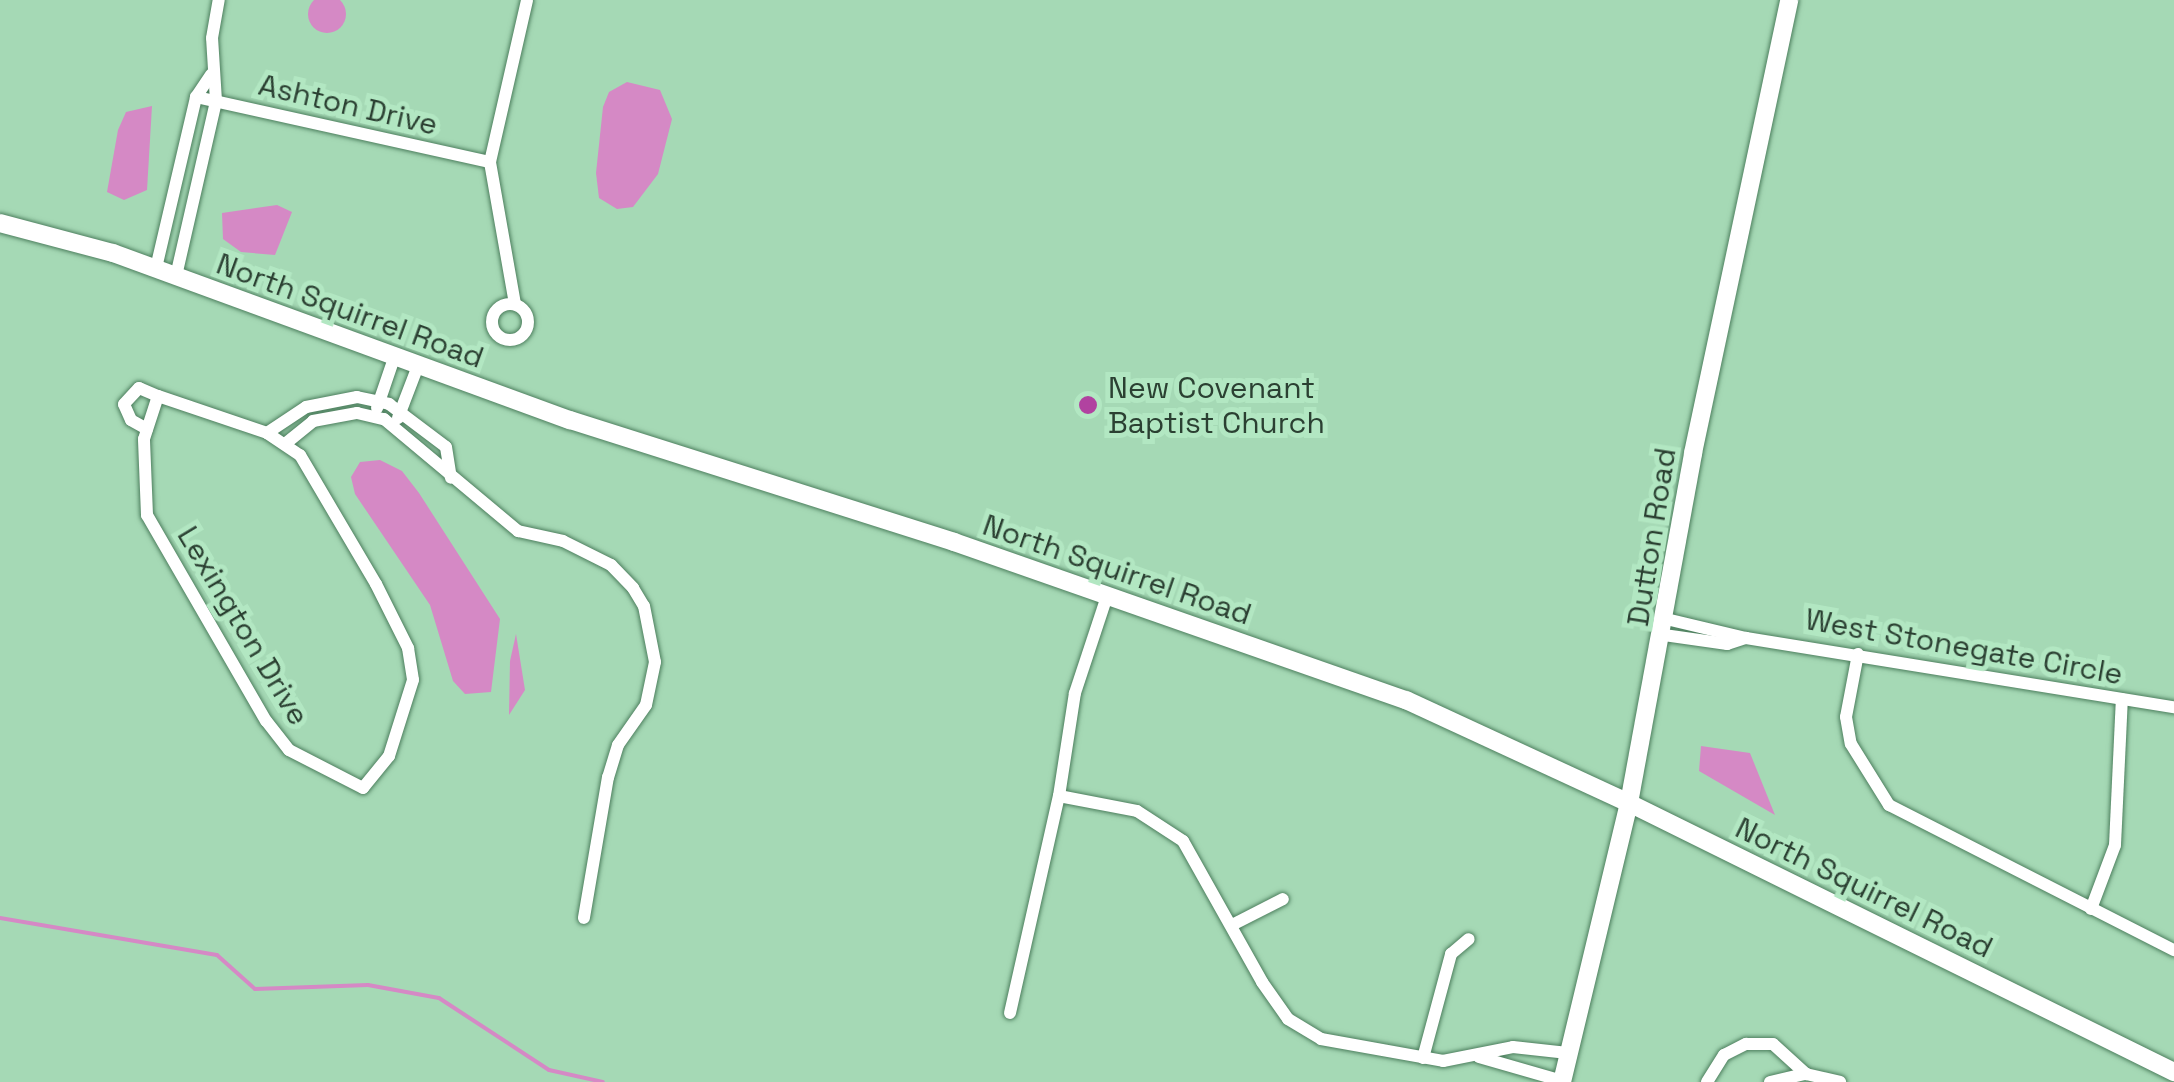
<!DOCTYPE html>
<style>
body{margin:0}
#map{position:relative;width:2174px;height:1082px;overflow:hidden;background:#a5d9b5;font-family:"Space Grotesk",sans-serif}
div>[style]{position:absolute}
.water>*{inset:0;background:#d589c5}
.round{border-radius:50%}
.stream>*{height:4px;margin:-2px;padding:0 2px;transform-origin:2px;border-radius:2px;background:#d589c5}
.roads{filter:drop-shadow(0 0 2px #4d7f5e) drop-shadow(0 0 2px #4d7f5e)}
.street>*{height:12px;margin:-6px;padding:0 6px;transform-origin:6px;border-radius:6px;background:#fff}
.street>.ring{margin:-6px;padding:0;box-sizing:content-box;background:none;border:12px solid #fff;border-radius:50%}
.secondary>*{height:18px;margin:-9px;padding:0 9px;transform-origin:9px;border-radius:9px;background:#fff}
.dots>*{width:28px;height:28px;translate:-50% -50%;box-sizing:border-box;border:5px solid #b2e7c2;border-radius:50%}
span{translate:-50% -50%;white-space:nowrap;text-align:center;line-height:1.15;-webkit-text-stroke:10px #b2e7c2;paint-order:stroke}
.street-label{font-size:30px;color:#2b4032}
.poi-label{font-size:30px;color:#2b4032}
.left{translate:0 -50%;text-align:left}
</style>
<div id="map">
<div class="water">
<div class="round" style="left:308px;top:-5px;width:38px;height:38px"></div>
<div style="clip-path:polygon(627px 82px,660px 90px,672px 119px,658px 174px,633px 207px,617px 209px,599px 198px,596px 173px,603px 107px,609px 92px)"></div>
<div style="clip-path:polygon(152px 106px,147px 190px,124px 200px,107px 192px,118px 130px,126px 112px)"></div>
<div style="clip-path:polygon(277px 205px,292px 212px,275px 255px,241px 252px,223px 239px,222px 213px)"></div>
<div style="clip-path:polygon(380px 460px,402px 471px,419px 493px,500px 619px,491px 692px,465px 694px,453px 681px,430px 605px,355px 494px,351px 477px,360px 462px)"></div>
<div style="clip-path:polygon(516px 634px,525px 690px,509px 715px,510px 661px)"></div>
<div style="clip-path:polygon(1701px 746px,1750px 753px,1775px 815px,1699px 771px)"></div>
</div>
<div class="stream">
<div style="left:0;top:918px;width:220px;rotate:9.7deg"></div>
<div style="left:217px;top:955px;width:51px;rotate:41.8deg"></div>
<div style="left:255px;top:989px;width:113px;rotate:-2deg"></div>
<div style="left:368px;top:985px;width:72px;rotate:10.4deg"></div>
<div style="left:439px;top:998px;width:131px;rotate:33.2deg"></div>
<div style="left:549px;top:1070px;width:55px;rotate:12.5deg"></div>
</div>
<div class="roads">
<div class="street">
<div style="left:196px;top:97px;width:301px;rotate:12.5deg"></div>
<div style="left:156px;top:268px;width:176px;rotate:-76.8deg"></div>
<div style="left:196px;top:97px;width:27px;rotate:-56deg"></div>
<div style="left:176px;top:276px;width:180px;rotate:-77.1deg"></div>
<div style="left:216px;top:101px;width:63px;rotate:-93.6deg"></div>
<div style="left:212px;top:38px;width:39px;rotate:-80deg"></div>
<div class="ring" style="left:492px;top:304px;width:24px;height:24px"></div>
<div style="left:515px;top:304px;width:144px;rotate:-100deg"></div>
<div style="left:490px;top:162px;width:166px;rotate:-77.1deg"></div>
<div style="left:158px;top:396px;width:115px;rotate:18.7deg"></div>
<div style="left:267px;top:433px;width:40px;rotate:34deg"></div>
<div style="left:300px;top:455px;width:150px;rotate:59.5deg"></div>
<div style="left:376px;top:584px;width:72px;rotate:63.4deg"></div>
<div style="left:408px;top:648px;width:32px;rotate:81deg"></div>
<div style="left:413px;top:680px;width:80px;rotate:107.5deg"></div>
<div style="left:389px;top:756px;width:41px;rotate:129.1deg"></div>
<div style="left:363px;top:788px;width:83px;rotate:-152.8deg"></div>
<div style="left:289px;top:750px;width:37px;rotate:-128deg"></div>
<div style="left:266px;top:721px;width:238px;rotate:-120deg"></div>
<div style="left:147px;top:515px;width:76px;rotate:-92.3deg"></div>
<div style="left:144px;top:439px;width:45px;rotate:-72deg"></div>
<div style="left:377px;top:408px;width:53px;rotate:-71.2deg"></div>
<div style="left:398px;top:418px;width:56px;rotate:-69deg"></div>
<div style="left:147px;top:429px;width:18px;rotate:-151deg"></div>
<div style="left:131px;top:420px;width:17px;rotate:-114deg"></div>
<div style="left:124px;top:404px;width:22px;rotate:-47deg"></div>
<div style="left:139px;top:388px;width:21px;rotate:23deg"></div>
<div style="left:267px;top:433px;width:47px;rotate:-33.7deg"></div>
<div style="left:306px;top:407px;width:52px;rotate:-11.1deg"></div>
<div style="left:357px;top:397px;width:33px;rotate:12deg"></div>
<div style="left:389px;top:404px;width:71px;rotate:37deg"></div>
<div style="left:446px;top:447px;width:31px;rotate:81deg"></div>
<div style="left:285px;top:444px;width:36px;rotate:-39deg"></div>
<div style="left:313px;top:421px;width:45px;rotate:-10.3deg"></div>
<div style="left:357px;top:413px;width:28px;rotate:13deg"></div>
<div style="left:384px;top:419px;width:175px;rotate:39.9deg"></div>
<div style="left:518px;top:531px;width:46px;rotate:12.5deg"></div>
<div style="left:563px;top:541px;width:54px;rotate:26.6deg"></div>
<div style="left:611px;top:565px;width:32px;rotate:46deg"></div>
<div style="left:633px;top:588px;width:21px;rotate:59deg"></div>
<div style="left:644px;top:606px;width:57px;rotate:78.9deg"></div>
<div style="left:655px;top:662px;width:44px;rotate:101.8deg"></div>
<div style="left:646px;top:705px;width:49px;rotate:125deg"></div>
<div style="left:618px;top:745px;width:34px;rotate:107deg"></div>
<div style="left:608px;top:777px;width:143px;rotate:99.7deg"></div>
<div style="left:1664px;top:635px;width:64px;rotate:8.1deg"></div>
<div style="left:1727px;top:644px;width:20px;rotate:-18deg"></div>
<div style="left:1746px;top:638px;width:82px;rotate:-166.6deg"></div>
<div style="left:1746px;top:638px;width:434px;rotate:9.2deg"></div>
<div style="left:1858px;top:654px;width:64px;rotate:100.8deg"></div>
<div style="left:1846px;top:717px;width:27px;rotate:80deg"></div>
<div style="left:1851px;top:744px;width:72px;rotate:58.1deg"></div>
<div style="left:1889px;top:805px;width:320px;rotate:27deg"></div>
<div style="left:1059px;top:796px;width:79px;rotate:10.9deg"></div>
<div style="left:1137px;top:811px;width:55px;rotate:33.1deg"></div>
<div style="left:1183px;top:841px;width:162px;rotate:60.7deg"></div>
<div style="left:1262px;top:982px;width:45px;rotate:54.9deg"></div>
<div style="left:1288px;top:1019px;width:39px;rotate:31deg"></div>
<div style="left:1321px;top:1039px;width:124px;rotate:10.2deg"></div>
<div style="left:1443px;top:1061px;width:71px;rotate:-11.3deg"></div>
<div style="left:1513px;top:1047px;width:55px;rotate:6.2deg"></div>
<div style="left:2091px;top:909px;width:68px;rotate:-69.4deg"></div>
<div style="left:2115px;top:845px;width:146px;rotate:-87.3deg"></div>
<div style="left:1232px;top:925px;width:57px;rotate:-27deg"></div>
<div style="left:1010px;top:1013px;width:222px;rotate:-77.3deg"></div>
<div style="left:1059px;top:796px;width:104px;rotate:-81.2deg"></div>
<div style="left:1075px;top:693px;width:102px;rotate:-71.7deg"></div>
<div style="left:1479px;top:1057px;width:86px;rotate:16.1deg"></div>
<div style="left:1423px;top:1058px;width:108px;rotate:-74.9deg"></div>
<div style="left:1451px;top:954px;width:23px;rotate:-40deg"></div>
<div style="left:1707px;top:1082px;width:32px;rotate:-58deg"></div>
<div style="left:1724px;top:1055px;width:25px;rotate:-27deg"></div>
<div style="left:1746px;top:1044px;width:27px"></div>
<div style="left:1773px;top:1044px;width:45px;rotate:42.3deg"></div>
<div style="left:1770px;top:1082px;width:37px;rotate:-13deg"></div>
<div style="left:1806px;top:1074px;width:35px;rotate:13deg"></div>
</div>
<div class="secondary">
<div style="left:0;top:223px;width:117px;rotate:14.9deg"></div>
<div style="left:113px;top:253px;width:487px;rotate:20.1deg"></div>
<div style="left:570px;top:420px;width:403px;rotate:17.6deg"></div>
<div style="left:954px;top:542px;width:479px;rotate:19.3deg"></div>
<div style="left:1406px;top:700px;width:246px;rotate:24.8deg"></div>
<div style="left:1629px;top:803px;width:608px;rotate:26.27deg"></div>
<div style="left:1562px;top:1082px;width:287px;rotate:-76.5deg"></div>
<div style="left:1629px;top:803px;width:356px;rotate:-79.6deg"></div>
<div style="left:1693px;top:453px;width:463px;rotate:-78deg"></div>
</div>
</div>
<div class="dots">
<div style="left:1088px;top:405px;background:#b142a0"></div>
</div>
<div class="street-label">
<span style="left:348px;top:105px;rotate:13deg">Ashton Drive</span>
<span style="left:350px;top:311px;rotate:20deg">North Squirrel Road</span>
<span style="left:1652px;top:537px;rotate:-81deg">Dutton Road</span>
<span style="left:1117px;top:570px;rotate:19deg">North Squirrel Road</span>
<span style="left:243px;top:626px;rotate:59deg">Lexington Drive</span>
<span style="left:1964px;top:647px;rotate:10deg">West Stonegate Circle</span>
<span style="left:1864px;top:888px;rotate:26deg">North Squirrel Road</span>
</div>
<div class="poi-label">
<span class="left" style="left:1108px;top:405px">New Covenant<br>Baptist Church</span>
</div>
</div>
